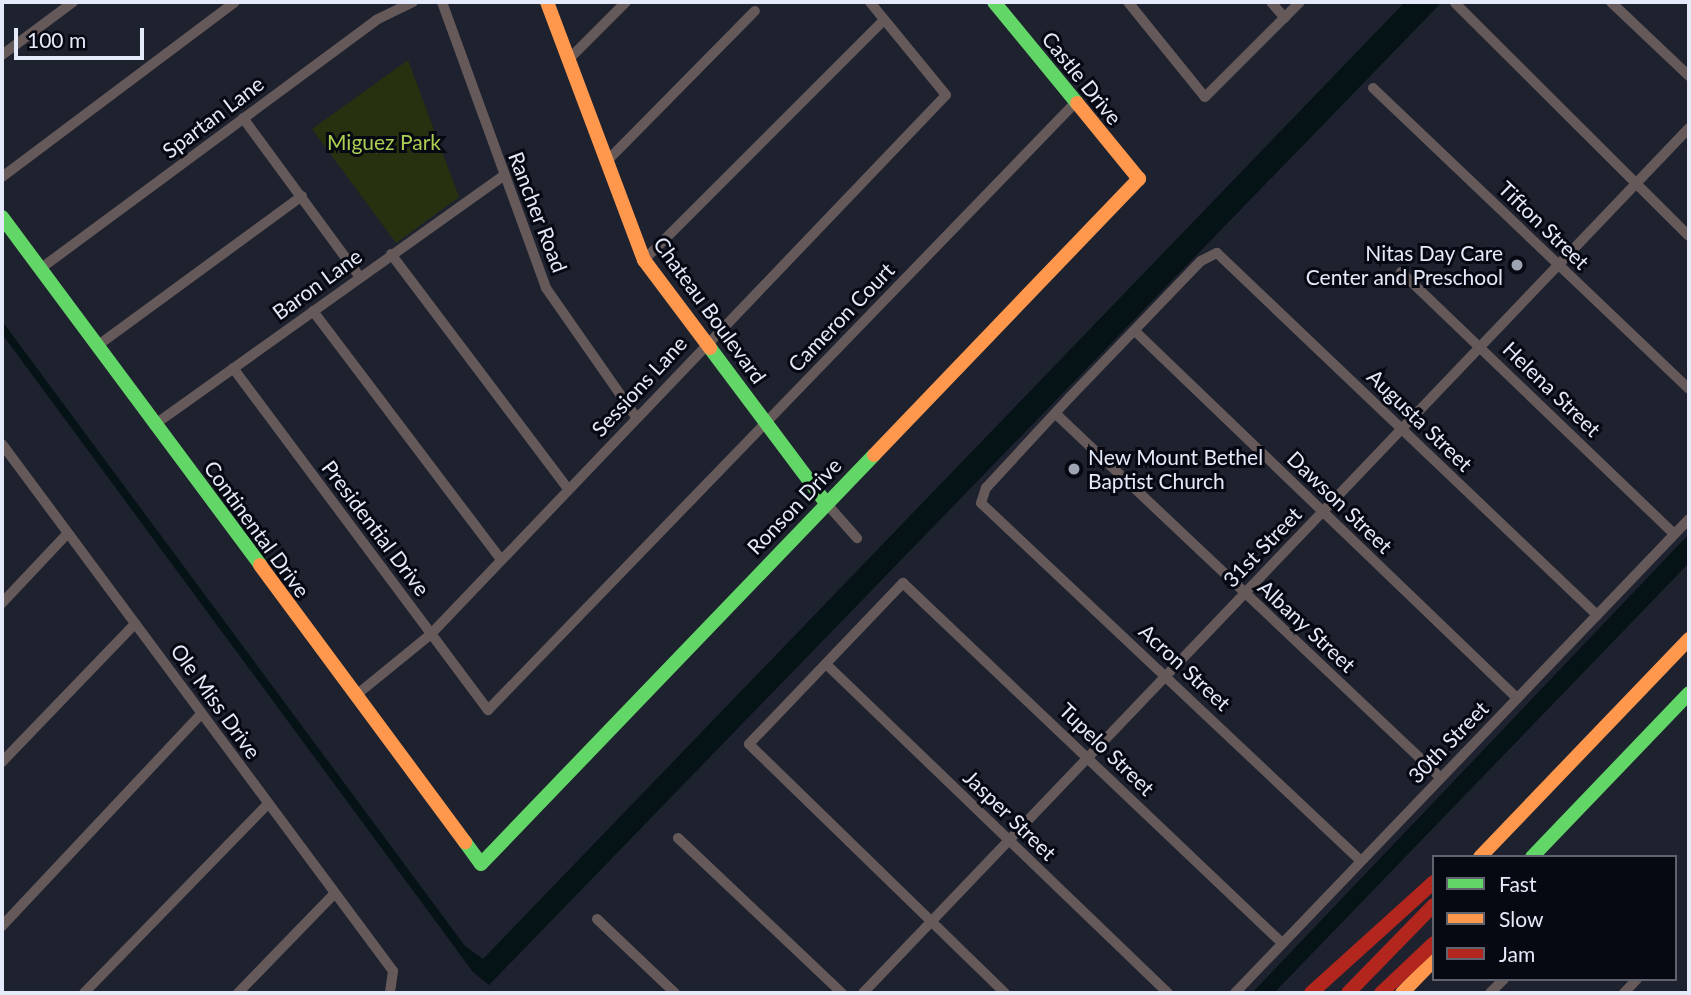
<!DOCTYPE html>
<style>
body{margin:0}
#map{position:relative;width:1691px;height:995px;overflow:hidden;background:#1e222f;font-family:Lato,sans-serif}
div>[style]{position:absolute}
.green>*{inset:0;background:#27310f}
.water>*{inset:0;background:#051316}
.street>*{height:10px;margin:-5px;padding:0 5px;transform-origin:5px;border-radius:5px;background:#65595a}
.fast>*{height:14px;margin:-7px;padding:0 7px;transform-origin:7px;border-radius:7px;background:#63d668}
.slow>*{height:14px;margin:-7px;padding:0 7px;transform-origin:7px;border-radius:7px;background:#ff974d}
.jam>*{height:14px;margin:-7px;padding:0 7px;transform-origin:7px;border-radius:7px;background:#b3261e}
.dots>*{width:19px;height:19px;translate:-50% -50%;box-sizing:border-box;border:4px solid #060812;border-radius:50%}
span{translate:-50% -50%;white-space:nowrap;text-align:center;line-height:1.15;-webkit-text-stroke:6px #060812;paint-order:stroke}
.street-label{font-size:21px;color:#e5eafa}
.park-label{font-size:21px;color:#abce53}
.poi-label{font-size:21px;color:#e5eafa}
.right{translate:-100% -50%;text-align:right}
.left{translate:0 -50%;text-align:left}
.frame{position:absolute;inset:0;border:4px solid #e5eafa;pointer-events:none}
.legend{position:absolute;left:1432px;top:855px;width:245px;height:126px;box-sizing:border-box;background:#060812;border:2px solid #5f626f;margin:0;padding:9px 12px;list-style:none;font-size:21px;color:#e5eafa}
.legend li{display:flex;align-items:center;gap:14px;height:35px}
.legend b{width:35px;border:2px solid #5f626f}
.scale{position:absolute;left:14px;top:28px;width:130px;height:32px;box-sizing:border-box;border:4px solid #e5eafa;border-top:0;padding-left:9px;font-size:21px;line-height:24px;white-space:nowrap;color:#e5eafa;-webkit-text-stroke:5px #060812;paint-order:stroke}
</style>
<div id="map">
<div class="green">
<div style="clip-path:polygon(408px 60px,459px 197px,396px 243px,312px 129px)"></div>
</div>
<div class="water">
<div style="clip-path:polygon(1405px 2px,1442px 2px,489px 985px,473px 972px,2px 334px,2px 321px,465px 946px,483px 959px)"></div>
<div style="clip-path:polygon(1689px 534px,1689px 563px,1274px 993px,1252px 993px)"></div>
</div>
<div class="street">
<div style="left:442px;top:2px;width:304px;rotate:70deg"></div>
<div style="left:546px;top:288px;width:157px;rotate:55.1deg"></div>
<div style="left:1128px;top:2px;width:122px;rotate:51deg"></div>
<div style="left:1205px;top:97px;width:134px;rotate:-45deg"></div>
<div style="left:1271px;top:2px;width:21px;rotate:49deg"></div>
<div style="left:1611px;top:2px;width:108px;rotate:43.5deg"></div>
<div style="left:1455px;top:3px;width:330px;rotate:44.9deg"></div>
<div style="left:2px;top:55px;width:89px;rotate:-36.7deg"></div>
<div style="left:568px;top:60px;width:82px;rotate:-45deg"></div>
<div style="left:1373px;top:88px;width:436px;rotate:43.6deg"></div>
<div style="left:243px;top:118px;width:197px;rotate:53.7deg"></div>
<div style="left:606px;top:162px;width:212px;rotate:-45.4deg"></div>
<div style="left:2px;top:177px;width:291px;rotate:-36.9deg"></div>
<div style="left:391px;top:254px;width:294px;rotate:53deg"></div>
<div style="left:644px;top:260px;width:339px;rotate:-45deg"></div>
<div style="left:40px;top:269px;width:418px;rotate:-36.5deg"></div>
<div style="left:376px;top:20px;width:41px;rotate:-25.9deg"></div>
<div style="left:1401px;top:272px;width:378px;rotate:43.8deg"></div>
<div style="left:313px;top:311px;width:312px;rotate:52.9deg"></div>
<div style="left:1137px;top:333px;width:527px;rotate:43.85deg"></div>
<div style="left:97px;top:346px;width:254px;rotate:-36.2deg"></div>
<div style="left:233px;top:368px;width:427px;rotate:53.3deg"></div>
<div style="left:488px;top:710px;width:844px;rotate:-45.96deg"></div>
<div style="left:1057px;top:415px;width:527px;rotate:43.39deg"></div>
<div style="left:154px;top:425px;width:429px;rotate:-35.5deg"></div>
<div style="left:2px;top:444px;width:656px;rotate:53.43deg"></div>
<div style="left:393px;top:971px;width:22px;rotate:98deg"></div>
<div style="left:826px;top:503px;width:47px;rotate:48.5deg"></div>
<div style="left:2px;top:603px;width:96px;rotate:-46.7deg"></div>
<div style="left:826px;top:664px;width:475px;rotate:43.9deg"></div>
<div style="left:355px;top:696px;width:98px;rotate:-39.2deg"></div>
<div style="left:431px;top:634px;width:745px;rotate:-46.3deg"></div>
<div style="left:946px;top:95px;width:120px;rotate:-129.3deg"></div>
<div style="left:2px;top:762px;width:192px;rotate:-46.1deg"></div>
<div style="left:678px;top:838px;width:226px;rotate:43.4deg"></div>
<div style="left:1361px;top:861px;width:522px;rotate:-136.71deg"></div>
<div style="left:981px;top:503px;width:16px;rotate:-72deg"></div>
<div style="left:986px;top:488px;width:124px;rotate:-47.3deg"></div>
<div style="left:1070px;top:397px;width:189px;rotate:-46.1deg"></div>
<div style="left:1201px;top:261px;width:18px;rotate:-27deg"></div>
<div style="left:1217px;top:253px;width:525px;rotate:43.61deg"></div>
<div style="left:597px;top:919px;width:108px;rotate:43.5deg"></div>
<div style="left:2px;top:926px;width:291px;rotate:-46.8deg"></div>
<div style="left:84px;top:993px;width:264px;rotate:-45.8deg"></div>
<div style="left:238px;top:993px;width:139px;rotate:-45.9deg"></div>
<div style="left:863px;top:993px;width:1196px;rotate:-46.32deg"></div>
<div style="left:1005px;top:993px;width:357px;rotate:-135.8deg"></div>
<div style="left:749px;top:744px;width:223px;rotate:-46.3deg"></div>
<div style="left:903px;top:583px;width:523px;rotate:43.53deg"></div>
<div style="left:1235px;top:993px;width:656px;rotate:-46.23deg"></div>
<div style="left:1490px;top:993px;width:20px;rotate:-45deg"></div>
<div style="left:1624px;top:993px;width:19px;rotate:-47deg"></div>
</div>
<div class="fast">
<div style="left:994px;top:2px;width:131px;rotate:50.6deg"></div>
<div style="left:2px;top:217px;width:433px;rotate:53.4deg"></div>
<div style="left:710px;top:348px;width:194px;rotate:53.2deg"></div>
<div style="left:465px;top:842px;width:27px;rotate:54deg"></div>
<div style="left:481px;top:864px;width:567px;rotate:-46.14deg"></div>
<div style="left:1532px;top:857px;width:227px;rotate:-46.2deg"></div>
</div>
<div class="slow">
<div style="left:547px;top:2px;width:276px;rotate:69.4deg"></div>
<div style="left:644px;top:260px;width:110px;rotate:53.1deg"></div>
<div style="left:874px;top:455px;width:383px;rotate:-46.2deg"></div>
<div style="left:1139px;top:179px;width:98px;rotate:-129.2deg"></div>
<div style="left:260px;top:565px;width:345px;rotate:53.5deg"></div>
<div style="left:1480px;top:857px;width:302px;rotate:-46.2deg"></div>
<div style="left:1402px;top:993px;width:46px;rotate:-45.9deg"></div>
</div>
<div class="jam">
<div style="left:1311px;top:993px;width:166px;rotate:-42.1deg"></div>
<div style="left:1348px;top:993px;width:123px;rotate:-45.7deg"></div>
<div style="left:1381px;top:993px;width:73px;rotate:-43.3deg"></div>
</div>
<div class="dots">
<div style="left:1517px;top:265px;background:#9fa4b3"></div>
<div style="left:1074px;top:469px;background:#9fa4b3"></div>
</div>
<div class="street-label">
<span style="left:1082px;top:78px;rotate:51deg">Castle Drive</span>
<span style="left:213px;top:117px;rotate:-37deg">Spartan Lane</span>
<span style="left:538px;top:212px;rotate:69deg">Rancher Road</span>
<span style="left:1544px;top:225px;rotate:44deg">Tifton Street</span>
<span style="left:317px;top:284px;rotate:-36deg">Baron Lane</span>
<span style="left:710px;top:310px;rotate:54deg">Chateau Boulevard</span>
<span style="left:841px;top:317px;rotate:-46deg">Cameron Court</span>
<span style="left:639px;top:386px;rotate:-47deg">Sessions Lane</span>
<span style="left:1552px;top:389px;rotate:44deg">Helena Street</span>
<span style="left:1420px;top:420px;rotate:44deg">Augusta Street</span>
<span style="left:1340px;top:502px;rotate:44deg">Dawson Street</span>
<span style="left:794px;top:506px;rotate:-46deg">Ronson Drive</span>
<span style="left:376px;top:528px;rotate:53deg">Presidential Drive</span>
<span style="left:257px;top:529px;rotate:54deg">Continental Drive</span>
<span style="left:1262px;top:547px;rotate:-46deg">31st Street</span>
<span style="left:1307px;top:626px;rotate:43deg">Albany Street</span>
<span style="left:1185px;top:667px;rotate:43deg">Acron Street</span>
<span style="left:216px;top:701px;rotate:54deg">Ole Miss Drive</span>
<span style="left:1448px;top:742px;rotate:-46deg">30th Street</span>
<span style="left:1107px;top:749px;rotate:44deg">Tupelo Street</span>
<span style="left:1010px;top:815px;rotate:44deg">Jasper Street</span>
</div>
<div class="park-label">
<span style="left:384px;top:142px">Miguez Park</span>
</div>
<div class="poi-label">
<span class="right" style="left:1503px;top:265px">Nitas Day Care<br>Center and Preschool</span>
<span class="left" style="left:1088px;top:469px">New Mount Bethel<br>Baptist Church</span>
</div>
<div class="frame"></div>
<ul class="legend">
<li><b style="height:9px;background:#63d668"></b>Fast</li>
<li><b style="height:9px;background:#ff974d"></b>Slow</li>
<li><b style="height:9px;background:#b3261e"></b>Jam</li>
</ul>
<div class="scale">100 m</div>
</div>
